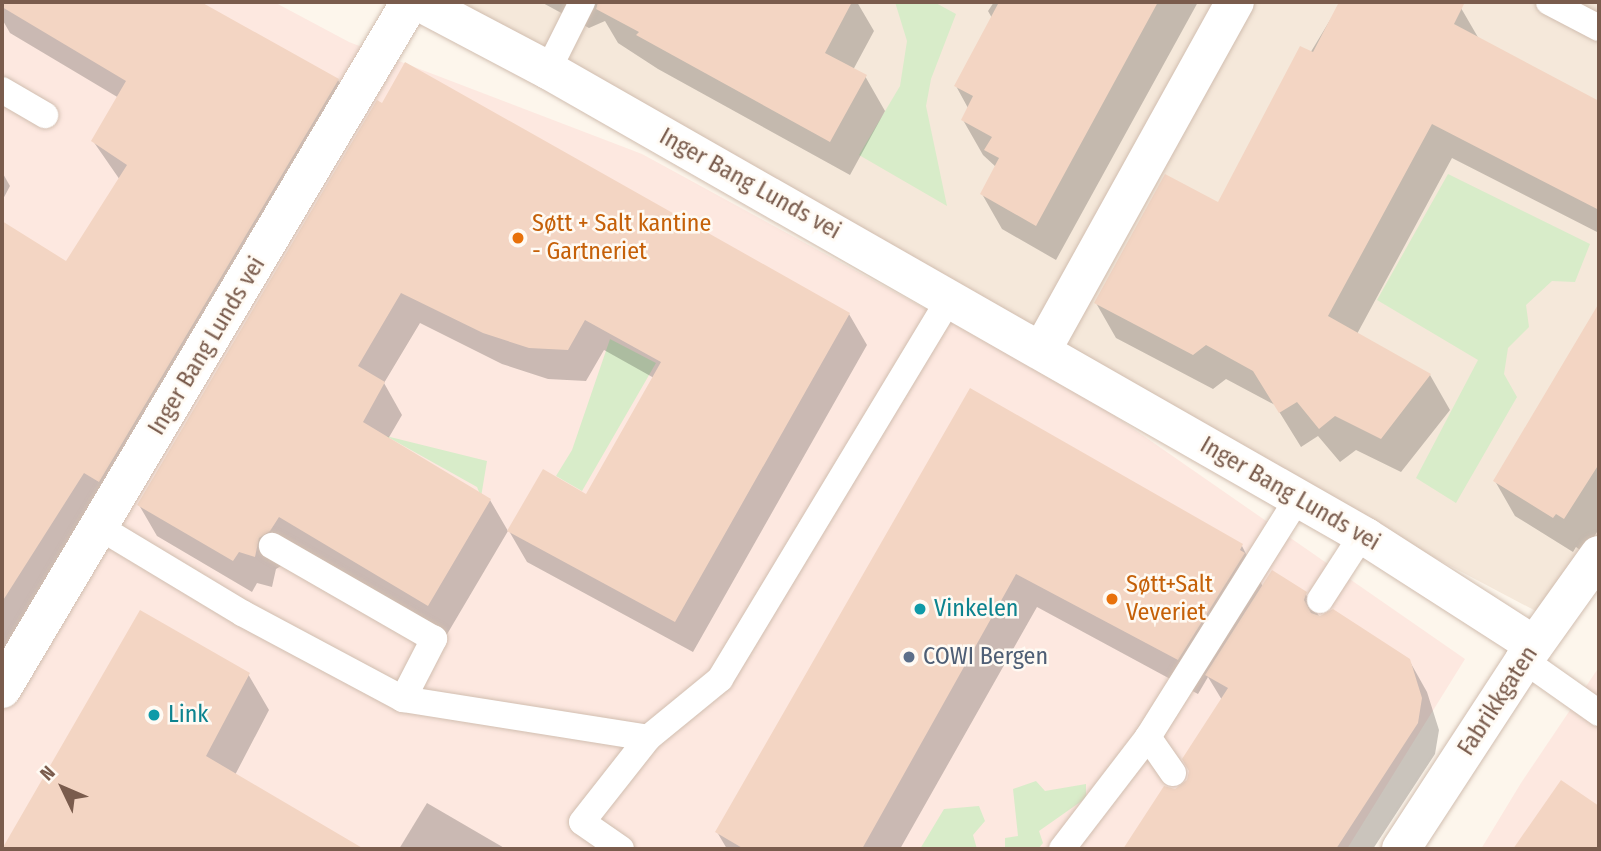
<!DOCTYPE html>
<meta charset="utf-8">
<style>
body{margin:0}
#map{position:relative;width:1601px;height:851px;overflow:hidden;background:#fdf6ec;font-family:"Fira Sans Condensed",sans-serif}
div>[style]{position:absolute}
.residential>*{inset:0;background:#f5e8da}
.commercial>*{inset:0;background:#fde8e0}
.green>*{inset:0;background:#d8ecc9}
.shadow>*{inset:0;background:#0003}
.building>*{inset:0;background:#f3d5c3}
.roads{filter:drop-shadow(0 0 2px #d1beb0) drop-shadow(0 0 2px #d1beb0)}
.lane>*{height:26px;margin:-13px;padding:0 13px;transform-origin:13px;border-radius:13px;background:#fff}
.street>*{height:38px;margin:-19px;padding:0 19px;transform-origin:19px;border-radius:19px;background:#fff}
.secondary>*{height:38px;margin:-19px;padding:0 19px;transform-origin:19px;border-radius:19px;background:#fff}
.dots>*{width:19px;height:19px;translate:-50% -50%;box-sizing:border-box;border:4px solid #fffaf3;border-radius:50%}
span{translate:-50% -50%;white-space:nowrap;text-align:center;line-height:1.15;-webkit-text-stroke:5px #fffaf3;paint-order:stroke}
.street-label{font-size:24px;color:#7a5c4d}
.food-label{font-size:24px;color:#c56008}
.left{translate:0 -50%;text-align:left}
.culture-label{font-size:24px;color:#0d838f}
.service-label{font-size:24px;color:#4e5e75}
.frame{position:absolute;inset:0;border:4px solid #7a5c4d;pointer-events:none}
.north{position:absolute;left:28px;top:753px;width:70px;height:70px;-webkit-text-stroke:5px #fffaf3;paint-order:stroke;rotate:314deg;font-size:19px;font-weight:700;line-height:28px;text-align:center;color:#7a5c4d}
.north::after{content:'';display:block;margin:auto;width:24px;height:32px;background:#7a5c4d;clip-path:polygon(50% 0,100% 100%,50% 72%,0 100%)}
</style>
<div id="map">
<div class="residential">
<div style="clip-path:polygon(383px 2px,1599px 2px,1599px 542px,1547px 617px)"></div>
</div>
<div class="commercial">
<div style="clip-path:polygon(2px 2px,274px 2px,349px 42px,642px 154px,1089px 398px,1465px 659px,1347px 849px,2px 849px)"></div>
<div style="clip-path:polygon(1599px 667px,1599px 849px,1481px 849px,1521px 783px)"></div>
</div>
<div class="green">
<div style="clip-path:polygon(895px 2px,934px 2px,956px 14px,931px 79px,926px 106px,947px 206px,859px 155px,900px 86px,907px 41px)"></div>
<div style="clip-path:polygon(1448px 174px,1590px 244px,1575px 282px,1552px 281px,1526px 305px,1529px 327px,1508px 348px,1504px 374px,1517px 397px,1456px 503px,1416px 478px,1478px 360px,1377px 300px)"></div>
<div style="clip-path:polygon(610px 339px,656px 363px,582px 491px,556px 476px,572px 450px)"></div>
<div style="clip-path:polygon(386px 436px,487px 461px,481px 497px,477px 487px)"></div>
<div style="clip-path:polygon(1036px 781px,1045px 791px,1086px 784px,1086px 798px,1039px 831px,1043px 843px,1038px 849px,1005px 849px,1005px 838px,1018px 836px,1013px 789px)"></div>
<div style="clip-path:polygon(979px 806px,985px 821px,973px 835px,977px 849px,920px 849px,944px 809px)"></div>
</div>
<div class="shadow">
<div style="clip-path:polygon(2px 2px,198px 2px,338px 80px,357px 114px,2px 666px,2px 223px,67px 264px,120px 180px,93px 141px,119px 98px,10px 33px,2px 19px)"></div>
<div style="clip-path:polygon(541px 2px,857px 2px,874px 31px,853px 70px,865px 76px,885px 111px,850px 175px,658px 69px,618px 43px,605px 21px,589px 28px)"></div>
<div style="clip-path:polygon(994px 2px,1198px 2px,1056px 260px,1002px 229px,982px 194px,996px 167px,983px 155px,963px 120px,968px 108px,956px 86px,992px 18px,988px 11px)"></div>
<div style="clip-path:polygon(1341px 2px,1449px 2px,1461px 8px,1479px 39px,1599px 103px,1599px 233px,1452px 158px,1357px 334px,1430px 375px,1450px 410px,1401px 472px,1356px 450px,1340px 462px,1318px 436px,1301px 447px,1275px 405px,1226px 379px,1213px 389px,1116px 338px,1096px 303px,1219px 204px)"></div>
<div style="clip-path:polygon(378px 102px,849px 314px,867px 345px,693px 652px,527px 562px,509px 531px,587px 496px,654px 378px,604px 350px,586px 381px,548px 379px,502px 364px,420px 323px,384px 383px,402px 415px,388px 439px,490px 500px,508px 531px,446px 636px,288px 562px,276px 569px,272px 587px,257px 583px,252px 592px,157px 536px,139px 505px)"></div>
<div style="clip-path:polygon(2px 172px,10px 186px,2px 201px)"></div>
<div style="clip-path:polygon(1599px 307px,1599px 529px,1584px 553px,1576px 547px,1573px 552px,1515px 516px,1495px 481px)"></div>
<div style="clip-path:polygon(970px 391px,1242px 546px,1263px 587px,1305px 593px,1320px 618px,1409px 660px,1427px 692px,1439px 730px,1435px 754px,1373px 849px,1125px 849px,1165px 788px,1175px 790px,1188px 781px,1222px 700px,1208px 677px,1198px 694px,1037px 607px,900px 849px,727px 849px,717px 832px)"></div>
<div style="clip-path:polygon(140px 613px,248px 674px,269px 710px,235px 775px,360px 849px,3px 849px)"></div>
<div style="clip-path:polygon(1562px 782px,1599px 808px,1599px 849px,1515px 849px)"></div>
<div style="clip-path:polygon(427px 803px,506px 849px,399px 849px)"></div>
</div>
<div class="building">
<div style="clip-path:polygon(2px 2px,201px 2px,339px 79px,99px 482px,84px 473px,2px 602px,2px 221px,66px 261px,127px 165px,91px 141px,126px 81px,2px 7px)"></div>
<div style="clip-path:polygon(598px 2px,852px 2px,825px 53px,867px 75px,830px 142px,636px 35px,639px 32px,596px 9px)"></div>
<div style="clip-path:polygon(999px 2px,1158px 2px,1036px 226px,980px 194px,999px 158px,984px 150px,992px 137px,961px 120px,973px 96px,954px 86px)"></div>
<div style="clip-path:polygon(1339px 2px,1465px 2px,1454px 24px,1599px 101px,1599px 210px,1432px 124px,1328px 316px,1431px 374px,1381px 439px,1335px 416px,1319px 429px,1297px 402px,1279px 413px,1253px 371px,1206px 345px,1193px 355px,1094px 303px,1165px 174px,1218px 202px,1300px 46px,1313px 52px)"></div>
<div style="clip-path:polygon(405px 62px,850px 313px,675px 622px,507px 531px,543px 469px,586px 494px,661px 362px,585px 320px,568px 350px,529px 348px,483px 333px,401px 293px,358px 366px,385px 382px,363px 422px,491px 499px,428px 606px,279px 517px,270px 531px,259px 538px,255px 557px,239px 552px,233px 561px,137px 505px,377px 100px,382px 103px)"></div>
<div style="clip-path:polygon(1599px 303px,1599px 464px,1564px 519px,1556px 514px,1553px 518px,1493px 481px)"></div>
<div style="clip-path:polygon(970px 388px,1243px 544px,1240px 550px,1245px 553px,1178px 660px,1016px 574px,862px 849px,744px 849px,715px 832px)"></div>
<div style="clip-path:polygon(1272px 570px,1307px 592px,1304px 600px,1311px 613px,1320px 616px,1333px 609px,1410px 659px,1422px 698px,1418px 723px,1336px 849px,1123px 849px,1164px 786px,1175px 789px,1187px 780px,1189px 771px,1182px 759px,1228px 688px,1205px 675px)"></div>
<div style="clip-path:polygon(140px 610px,250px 673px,206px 756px,364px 849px,2px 849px)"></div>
<div style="clip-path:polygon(1561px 780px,1599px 806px,1599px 849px,1513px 849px)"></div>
</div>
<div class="roads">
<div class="lane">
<div style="left:1549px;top:2px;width:56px;rotate:27.5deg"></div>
<div style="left:548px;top:70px;width:76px;rotate:-63.4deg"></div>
<div style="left:2px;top:90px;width:50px;rotate:30.2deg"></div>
<div style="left:101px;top:528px;width:165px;rotate:31.1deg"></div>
<div style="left:242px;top:613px;width:183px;rotate:28.1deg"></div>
<div style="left:403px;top:699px;width:68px;rotate:-62.7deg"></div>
<div style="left:434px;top:639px;width:187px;rotate:-150.1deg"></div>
<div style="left:1320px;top:600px;width:77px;rotate:-57.1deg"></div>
<div style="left:1524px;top:660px;width:92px;rotate:35.2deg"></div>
<div style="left:403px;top:699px;width:248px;rotate:9deg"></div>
<div style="left:1173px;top:773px;width:44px;rotate:-124.8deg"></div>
<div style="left:1148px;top:737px;width:282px;rotate:-57.9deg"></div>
<div style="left:621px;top:849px;width:47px;rotate:-145.3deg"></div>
<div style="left:582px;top:822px;width:107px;rotate:-51.8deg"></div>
<div style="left:648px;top:738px;width:93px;rotate:-39.3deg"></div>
<div style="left:720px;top:679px;width:446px;rotate:-58.9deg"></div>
<div style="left:1062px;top:849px;width:141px;rotate:-52.5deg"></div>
</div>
<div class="street">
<div style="left:419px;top:2px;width:146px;rotate:27.8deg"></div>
<div style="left:548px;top:70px;width:942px;rotate:29.72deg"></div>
<div style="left:1366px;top:537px;width:200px;rotate:32.7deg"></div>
<div style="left:1042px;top:350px;width:398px;rotate:-61deg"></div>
<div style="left:2px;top:689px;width:799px;rotate:-59.29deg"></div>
</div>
<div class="secondary">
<div style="left:1401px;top:849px;width:225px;rotate:-56.9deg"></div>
<div style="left:1524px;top:660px;width:129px;rotate:-54.5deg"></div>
</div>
</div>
<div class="dots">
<div style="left:518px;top:238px;background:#e8710a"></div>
<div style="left:1112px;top:599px;background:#e8710a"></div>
<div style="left:920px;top:609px;background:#0f9aa8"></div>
<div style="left:909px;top:657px;background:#5c6f8a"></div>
<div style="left:154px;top:715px;background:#0f9aa8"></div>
</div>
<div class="street-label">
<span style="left:750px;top:184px;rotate:29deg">Inger Bang Lunds vei</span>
<span style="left:207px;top:346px;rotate:-59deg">Inger Bang Lunds vei</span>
<span style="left:1290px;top:494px;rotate:30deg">Inger Bang Lunds vei</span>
<span style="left:1498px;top:701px;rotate:-57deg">Fabrikkgaten</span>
</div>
<div class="food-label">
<span class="left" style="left:532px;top:238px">Søtt + Salt kantine<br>- Gartneriet</span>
<span class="left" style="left:1126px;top:599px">Søtt+Salt<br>Veveriet</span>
</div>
<div class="culture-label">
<span class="left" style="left:934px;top:609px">Vinkelen</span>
<span class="left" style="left:168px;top:715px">Link</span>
</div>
<div class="service-label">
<span class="left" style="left:923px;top:657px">COWI Bergen</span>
</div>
<div class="frame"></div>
<div class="north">N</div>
</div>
